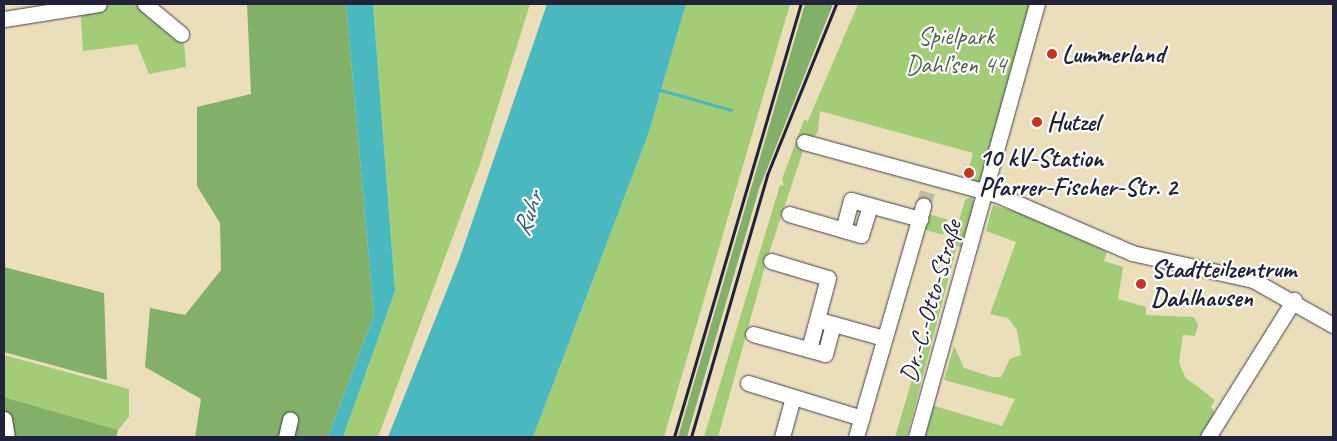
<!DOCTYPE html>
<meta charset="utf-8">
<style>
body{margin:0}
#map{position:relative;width:1337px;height:441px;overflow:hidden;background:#ebdebb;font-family:Caveat,sans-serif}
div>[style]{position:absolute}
.green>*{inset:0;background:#a3cc77;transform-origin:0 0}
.forest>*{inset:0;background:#82b068}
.water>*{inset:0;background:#4ab9bf}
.stream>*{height:3px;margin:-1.5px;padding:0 1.5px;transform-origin:1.5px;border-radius:1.5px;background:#4ab9bf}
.minor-tunnel>*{height:15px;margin-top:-7.5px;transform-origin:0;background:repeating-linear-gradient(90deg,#c3b8a1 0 15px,transparent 0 23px)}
.roads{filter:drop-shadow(0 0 1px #403e4e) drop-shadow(0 0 1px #403e4e)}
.minor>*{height:15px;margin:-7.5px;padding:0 7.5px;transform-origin:7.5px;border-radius:7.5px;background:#fff}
.rail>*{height:3px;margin:-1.5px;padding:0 1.5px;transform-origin:1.5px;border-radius:1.5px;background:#22223b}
.dots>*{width:14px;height:14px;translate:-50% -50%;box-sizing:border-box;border:2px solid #fff;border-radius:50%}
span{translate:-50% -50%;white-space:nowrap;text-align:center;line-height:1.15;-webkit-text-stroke:4.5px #fff;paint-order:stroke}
.park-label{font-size:25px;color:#4f5e50}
.poi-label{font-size:25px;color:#22223b;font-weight:700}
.left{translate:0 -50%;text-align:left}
.street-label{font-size:25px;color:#22223b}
.water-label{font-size:26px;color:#325e70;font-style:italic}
.frame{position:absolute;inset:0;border:5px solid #22223b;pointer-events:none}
</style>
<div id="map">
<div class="green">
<div style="clip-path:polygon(80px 4px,139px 4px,137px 7px,164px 20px,184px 44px,186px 67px,149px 74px,137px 44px,83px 51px)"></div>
<div style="clip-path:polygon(373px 4px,530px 4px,480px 164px,378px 437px,343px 437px,395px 291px)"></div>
<div style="clip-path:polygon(686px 4px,790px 4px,664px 437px,533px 437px,648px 135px)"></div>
<div style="clip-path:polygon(858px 4px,1030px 4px,983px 187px,965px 182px,973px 153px,820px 111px,818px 132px,804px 148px,767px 259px,718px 437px,704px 437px,780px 185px,784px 186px,782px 179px,804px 120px,808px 121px)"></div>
<div style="clip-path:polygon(971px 197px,974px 201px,966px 248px,957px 246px,907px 437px,895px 437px,965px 200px)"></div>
<div style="clip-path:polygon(993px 205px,1030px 216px,1107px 252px,1104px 261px,1123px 267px,1118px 299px,1146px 307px,1146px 315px,1194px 317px,1198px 325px,1195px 336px,1183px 335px,1179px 362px,1185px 377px,1215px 400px,1211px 407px,1218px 417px,1206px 437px,921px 437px,931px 405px,1002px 426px,1015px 399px,944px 380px,954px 346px,964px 368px,992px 377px,1001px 377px,1010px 359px,1021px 355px,1017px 330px,1008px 318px,990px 314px,1016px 242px,986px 231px)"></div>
<div style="left:924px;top:213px;width:24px;height:16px;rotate:15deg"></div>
<div style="clip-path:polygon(4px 355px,129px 389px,129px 417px,118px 430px,4px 397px)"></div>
</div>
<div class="forest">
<div style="clip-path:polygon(247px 4px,346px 4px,374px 315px,328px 437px,195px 437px,201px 399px,145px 367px,150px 308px,185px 315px,221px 270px,220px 223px,197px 186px,197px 107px,251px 94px)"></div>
<div style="clip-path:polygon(805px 4px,833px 4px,759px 189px,687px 437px,678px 437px)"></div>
<div style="clip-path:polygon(4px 267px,104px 293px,107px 380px,4px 352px)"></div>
<div style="clip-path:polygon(4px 397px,118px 430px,116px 437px,4px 437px)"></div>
</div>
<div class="water">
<div style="clip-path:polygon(346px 4px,373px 4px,395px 291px,343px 437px,328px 437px,374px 315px)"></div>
<div style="clip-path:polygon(547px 4px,686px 4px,648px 135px,533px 437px,388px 437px,459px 260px)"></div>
</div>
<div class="stream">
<div style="left:657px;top:89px;width:77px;rotate:15.8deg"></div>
</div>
<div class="minor-tunnel">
<div style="left:923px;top:206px;width:19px;rotate:-72deg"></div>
</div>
<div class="roads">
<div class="minor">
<div style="left:145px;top:4px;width:47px;rotate:39.8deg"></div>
<div style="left:4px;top:19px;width:96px;rotate:-9deg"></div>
<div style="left:804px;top:142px;width:201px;rotate:15.3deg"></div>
<div style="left:998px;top:195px;width:146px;rotate:23.4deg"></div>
<div style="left:1132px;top:253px;width:124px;rotate:12.6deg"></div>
<div style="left:1253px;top:280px;width:92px;rotate:29.4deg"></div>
<div style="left:789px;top:214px;width:75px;rotate:16.3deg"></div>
<div style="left:861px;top:235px;width:31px;rotate:-73deg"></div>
<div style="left:843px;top:230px;width:31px;rotate:-75deg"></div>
<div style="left:851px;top:200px;width:72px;rotate:15.4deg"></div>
<div style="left:771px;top:261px;width:59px;rotate:16.6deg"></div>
<div style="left:828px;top:278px;width:73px;rotate:105deg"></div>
<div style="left:823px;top:321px;width:63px;rotate:15.6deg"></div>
<div style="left:753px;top:334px;width:75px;rotate:15.5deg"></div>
<div style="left:825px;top:354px;width:31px;rotate:-75deg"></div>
<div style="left:748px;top:383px;width:119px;rotate:17.1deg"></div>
<div style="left:4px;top:419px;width:18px;rotate:81deg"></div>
<div style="left:286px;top:437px;width:18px;rotate:-77deg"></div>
<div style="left:782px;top:437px;width:41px;rotate:-74.6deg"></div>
<div style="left:856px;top:437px;width:241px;rotate:-73.8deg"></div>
<div style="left:916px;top:437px;width:450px;rotate:-74.4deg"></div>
<div style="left:1208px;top:437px;width:162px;rotate:-57.9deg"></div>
</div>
</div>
<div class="rail">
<div style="left:674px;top:437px;width:451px;rotate:-73.7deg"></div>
<div style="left:691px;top:437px;width:273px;rotate:-73.8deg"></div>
<div style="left:767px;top:175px;width:184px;rotate:-68deg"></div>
</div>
<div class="dots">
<div style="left:1052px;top:54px;background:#c8321e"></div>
<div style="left:1037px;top:122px;background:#c8321e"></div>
<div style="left:969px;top:173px;background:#c8321e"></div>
<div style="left:1141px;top:284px;background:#c8321e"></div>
</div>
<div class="park-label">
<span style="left:956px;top:51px">Spielpark<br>Dahl’sen 44</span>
</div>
<div class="poi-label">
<span class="left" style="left:1062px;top:54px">Lummerland</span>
<span class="left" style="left:1047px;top:122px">Hutzel</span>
<span class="left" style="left:979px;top:173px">10 kV-Station<br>Pfarrer-Fischer-Str. 2</span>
<span class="left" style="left:1151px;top:284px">Stadtteilzentrum<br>Dahlhausen</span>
</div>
<div class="street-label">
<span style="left:931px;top:301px;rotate:-74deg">Dr.-C.-Otto-Straße</span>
</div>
<div class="water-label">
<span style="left:528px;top:214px;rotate:-70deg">Ruhr</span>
</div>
<div class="frame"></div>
</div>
